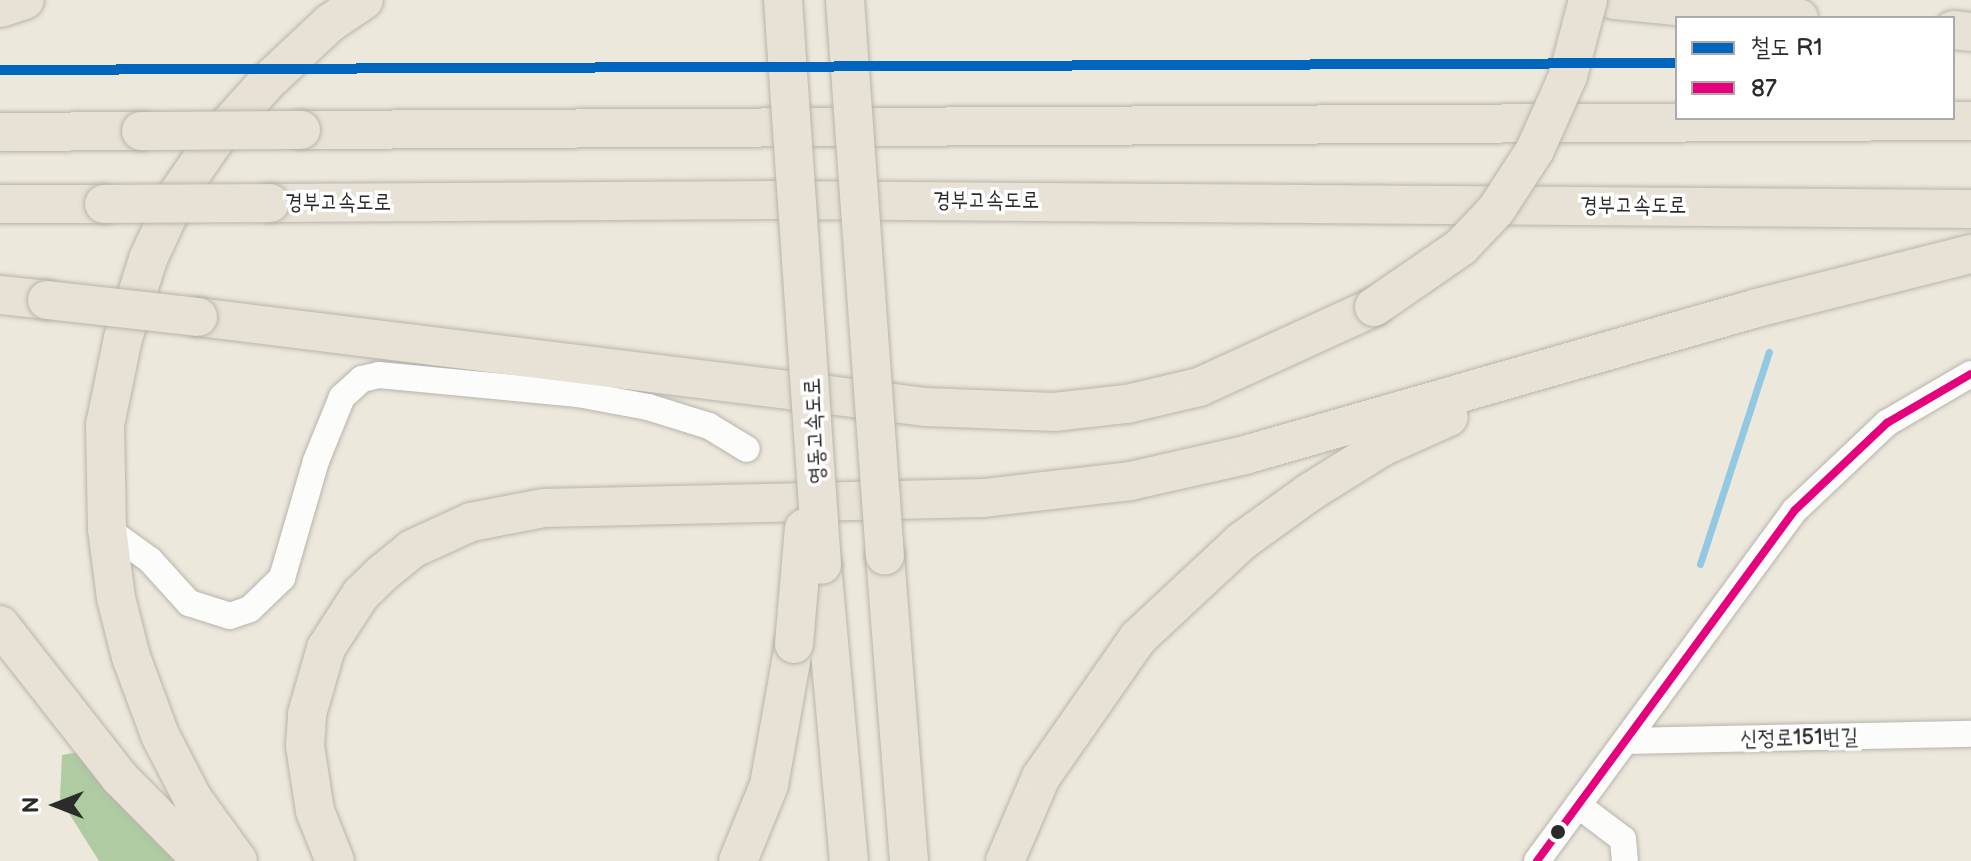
<!DOCTYPE html>
<meta charset="utf-8">
<style>
body{margin:0}
#map{position:relative;width:1971px;height:861px;overflow:hidden;background:#ede8dc;font-family:"Balsamiq Sans","Poor Story",sans-serif}
div>[style]{position:absolute}
.forest>*{inset:0;background:#aecba2}
.stream>*{height:7px;margin:-3.5px;padding:0 3.5px;transform-origin:3.5px;border-radius:3.5px;background:#92c8e2}
.roads{filter:drop-shadow(0 0 2px #b7b4ac) drop-shadow(0 0 2px #b7b4ac)}
.minor>*{height:26px;margin:-13px;padding:0 13px;transform-origin:13px;border-radius:13px;background:#fcfcfa}
.highway>*{height:38px;margin:-19px;padding:0 19px;transform-origin:19px;border-radius:19px;background:#e7e2d5}
.bridges{filter:drop-shadow(0 0 2px #b7b4ac) drop-shadow(0 0 2px #b7b4ac)}
.highway-bridge>*{height:38px;margin:-19px;padding:0 19px;transform-origin:19px;border-radius:19px;background:#e7e2d5}
.bus-1>*{height:8px;margin:-4px;padding:0 4px;transform-origin:4px;border-radius:4px;background:#e5007d}
.rail-1>*{height:10px;margin:-5px;padding:0 5px;transform-origin:5px;border-radius:5px;background:#0065bd}
.dots>*{width:22px;height:22px;translate:-50% -50%;box-sizing:border-box;border:4px solid #fff;border-radius:50%}
span{translate:-50% -50%;white-space:nowrap;text-align:center;line-height:1.15;-webkit-text-stroke:7px #fff;paint-order:stroke}
.street-label{font-size:22px;color:#2b2b2b}
.legend{position:absolute;left:1675px;top:16px;width:280px;height:104px;box-sizing:border-box;background:#fff;border:2px solid #aaa;margin:0;padding:10px 14px;list-style:none;font-size:24px;color:#2b2b2b}
.legend li{display:flex;align-items:center;gap:16px;height:40px}
.legend b{width:40px;border:2px solid #aaa}
.north{position:absolute;left:16px;top:765px;width:80px;height:80px;-webkit-text-stroke:6px #fff;paint-order:stroke;rotate:270deg;font-size:22px;font-weight:700;line-height:32px;text-align:center;color:#2b2b2b}
.north::after{content:'';display:block;margin:auto;width:28px;height:36px;background:#2b2b2b;clip-path:polygon(50% 0,100% 100%,50% 72%,0 100%)}
</style>
<div id="map">
<div class="forest">
<div style="clip-path:polygon(84px 751px,190px 861px,99px 861px,60px 799px,62px 755px)"></div>
</div>
<div class="stream">
<div style="left:1700px;top:564px;width:223px;rotate:-72deg"></div>
</div>
<div class="roads">
<div class="minor">
<div style="left:107px;top:529px;width:53px;rotate:35.8deg"></div>
<div style="left:150px;top:560px;width:58px;rotate:47.8deg"></div>
<div style="left:189px;top:603px;width:43px;rotate:17.6deg"></div>
<div style="left:230px;top:616px;width:21px;rotate:-19deg"></div>
<div style="left:250px;top:609px;width:45px;rotate:-44.1deg"></div>
<div style="left:282px;top:578px;width:122px;rotate:-73.8deg"></div>
<div style="left:316px;top:461px;width:69px;rotate:-67.9deg"></div>
<div style="left:342px;top:397px;width:27px;rotate:-42deg"></div>
<div style="left:362px;top:379px;width:17px;rotate:-13deg"></div>
<div style="left:379px;top:375px;width:200px;rotate:5.5deg"></div>
<div style="left:578px;top:394px;width:71px;rotate:10.5deg"></div>
<div style="left:648px;top:407px;width:64px;rotate:17.3deg"></div>
<div style="left:709px;top:426px;width:44px;rotate:31.2deg"></div>
<div style="left:1626px;top:741px;width:345px;rotate:-1.2deg"></div>
<div style="left:1578px;top:805px;width:56px;rotate:37.1deg"></div>
<div style="left:1623px;top:839px;width:22px;rotate:85deg"></div>
<div style="left:1537px;top:861px;width:436px;rotate:-53.7deg"></div>
<div style="left:1795px;top:510px;width:127px;rotate:-43.4deg"></div>
<div style="left:1887px;top:423px;width:97px;rotate:-30.3deg"></div>
</div>
<div class="highway">
<div style="left:1614px;top:0;width:186px;rotate:5.6deg"></div>
<div style="left:0;top:8px;width:26px;rotate:-18deg"></div>
<div style="left:1953px;top:30px;width:18px;rotate:6deg"></div>
<div style="left:301px;top:130px;width:1670px;rotate:-0.31deg"></div>
<div style="left:0;top:132px;width:141px;rotate:-0.4deg"></div>
<div style="left:270px;top:203px;width:505px;rotate:-0.34deg"></div>
<div style="left:775px;top:200px;width:1196px;rotate:0.43deg"></div>
<div style="left:0;top:204px;width:104px"></div>
<div style="left:0;top:295px;width:47px;rotate:6.1deg"></div>
<div style="left:198px;top:317px;width:734px;rotate:7.05deg"></div>
<div style="left:926px;top:407px;width:128px;rotate:2.2deg"></div>
<div style="left:1054px;top:412px;width:73px;rotate:-6.3deg"></div>
<div style="left:1127px;top:404px;width:74px;rotate:-13.3deg"></div>
<div style="left:1199px;top:387px;width:192px;rotate:-24.6deg"></div>
<div style="left:885px;top:556px;width:306px;rotate:85.5deg"></div>
<div style="left:822px;top:565px;width:297px;rotate:84.8deg"></div>
<div style="left:0;top:625px;width:194px;rotate:51.9deg"></div>
<div style="left:120px;top:778px;width:117px;rotate:45.3deg"></div>
<div style="left:238px;top:861px;width:77px;rotate:-126deg"></div>
<div style="left:193px;top:799px;width:72px;rotate:-117.3deg"></div>
<div style="left:160px;top:735px;width:83px;rotate:-110.4deg"></div>
<div style="left:131px;top:657px;width:61px;rotate:-104.3deg"></div>
<div style="left:116px;top:598px;width:70px;rotate:-97.4deg"></div>
<div style="left:107px;top:529px;width:104px;rotate:-91.1deg"></div>
<div style="left:105px;top:425px;width:89px;rotate:-78.3deg"></div>
<div style="left:123px;top:338px;width:83px;rotate:-72.4deg"></div>
<div style="left:148px;top:259px;width:74px;rotate:-65.2deg"></div>
<div style="left:179px;top:192px;width:62px;rotate:-55.5deg"></div>
<div style="left:214px;top:141px;width:78px;rotate:-48.1deg"></div>
<div style="left:266px;top:83px;width:88px;rotate:-43.2deg"></div>
<div style="left:330px;top:23px;width:41px;rotate:-34.1deg"></div>
<div style="left:335px;top:861px;width:54px;rotate:-111.8deg"></div>
<div style="left:315px;top:811px;width:66px;rotate:-98.7deg"></div>
<div style="left:305px;top:746px;width:32px;rotate:-86deg"></div>
<div style="left:307px;top:714px;width:69px;rotate:-73.9deg"></div>
<div style="left:326px;top:648px;width:64px;rotate:-57.1deg"></div>
<div style="left:361px;top:594px;width:32px;rotate:-44deg"></div>
<div style="left:384px;top:572px;width:36px;rotate:-39deg"></div>
<div style="left:412px;top:549px;width:65px;rotate:-24.6deg"></div>
<div style="left:471px;top:522px;width:74px;rotate:-10.9deg"></div>
<div style="left:544px;top:508px;width:440px;rotate:-1.3deg"></div>
<div style="left:984px;top:498px;width:147px;rotate:-6.6deg"></div>
<div style="left:1130px;top:481px;width:118px;rotate:-12.7deg"></div>
<div style="left:1245px;top:455px;width:533px;rotate:-16.02deg"></div>
<div style="left:1757px;top:308px;width:221px;rotate:-14.2deg"></div>
<div style="left:738px;top:861px;width:82px;rotate:-67.8deg"></div>
<div style="left:769px;top:785px;width:143px;rotate:-79.9deg"></div>
<div style="left:1005px;top:861px;width:91px;rotate:-66.8deg"></div>
<div style="left:1041px;top:777px;width:169px;rotate:-55.1deg"></div>
<div style="left:1138px;top:638px;width:142px;rotate:-43deg"></div>
<div style="left:1242px;top:541px;width:84px;rotate:-35.8deg"></div>
<div style="left:1310px;top:492px;width:85px;rotate:-32deg"></div>
<div style="left:1382px;top:447px;width:73px;rotate:-24.1deg"></div>
</div>
</div>
<div class="bridges">
<div class="highway-bridge">
<div style="left:783px;top:0;width:566px;rotate:86.05deg"></div>
<div style="left:845px;top:0;width:557px;rotate:85.89deg"></div>
<div style="left:141px;top:131px;width:160px;rotate:-0.4deg"></div>
<div style="left:104px;top:204px;width:166px;rotate:-0.3deg"></div>
<div style="left:47px;top:300px;width:152px;rotate:6.4deg"></div>
<div style="left:1374px;top:307px;width:106px;rotate:-34.6deg"></div>
<div style="left:1461px;top:247px;width:51px;rotate:-46.6deg"></div>
<div style="left:1496px;top:210px;width:72px;rotate:-57deg"></div>
<div style="left:1535px;top:150px;width:81px;rotate:-66deg"></div>
<div style="left:1568px;top:76px;width:79px;rotate:-75.3deg"></div>
<div style="left:794px;top:644px;width:116px;rotate:-85.1deg"></div>
</div>
</div>
<div class="bus-1">
<div style="left:1537px;top:861px;width:436px;rotate:-53.7deg"></div>
<div style="left:1795px;top:510px;width:127px;rotate:-43.4deg"></div>
<div style="left:1887px;top:423px;width:97px;rotate:-30.3deg"></div>
</div>
<div class="rail-1">
<div style="left:0;top:70px;width:1677px;rotate:-0.24deg"></div>
</div>
<div class="dots">
<div style="left:1558px;top:832px;background:#2b2b2b"></div>
</div>
<div class="street-label">
<span style="left:986px;top:201px">경부고속도로</span>
<span style="left:338px;top:203px">경부고속도로</span>
<span style="left:1633px;top:206px">경부고속도로</span>
<span style="left:815px;top:431px;rotate:-93deg">영동고속도로</span>
<span style="left:1799px;top:738px;rotate:-1deg">신정로151번길</span>
</div>
<ul class="legend">
<li><b style="height:10px;background:#0065bd"></b>철도 R1</li>
<li><b style="height:10px;background:#e5007d"></b>87</li>
</ul>
<div class="north">N</div>
</div>
